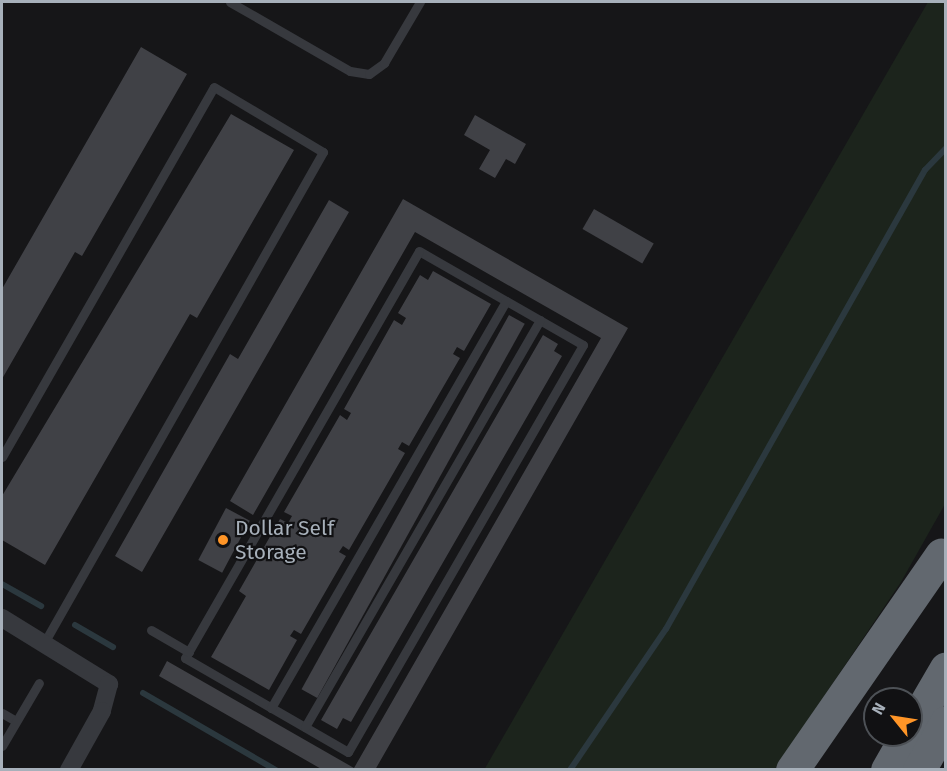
<!DOCTYPE html>
<style>
body{margin:0}
#map{position:relative;width:947px;height:771px;overflow:hidden;background:#161618;font-family:"Fira Sans",sans-serif}
div>[style]{position:absolute}
.green>*{inset:0;background:#1c241c}
.stream>*{height:6px;margin:-3px;padding:0 3px;transform-origin:3px;border-radius:3px;background:#2b383e}
.building>*{inset:0;background:#404146;transform-origin:0 0}
.service>*{height:9px;margin:-4.5px;padding:0 4.5px;transform-origin:4.5px;border-radius:4.5px;background:#37393e}
.minor>*{height:18px;margin:-9px;padding:0 9px;transform-origin:9px;border-radius:9px;background:#37393e}
.motorway>*{height:33px;margin:-16.5px;padding:0 16.5px;transform-origin:16.5px;border-radius:16.5px;background:#62686f}
.dots>*{width:16px;height:16px;translate:-50% -50%;box-sizing:border-box;border:3px solid #111113;border-radius:50%}
span{translate:-50% -50%;white-space:nowrap;text-align:center;line-height:1.15;-webkit-text-stroke:4.5px #111113;paint-order:stroke}
.poi-label{font-size:21px;color:#a7b0ba}
.left{translate:0 -50%;text-align:left}
.frame{position:absolute;inset:0;border:3px solid #a7b0ba;pointer-events:none}
.north{position:absolute;left:863px;top:687px;width:60px;height:60px;box-sizing:border-box;background:#111113;border:2px solid #4d5156;border-radius:50%;rotate:300deg;font-size:16px;font-weight:700;line-height:24px;text-align:center;color:#a7b0ba}
.north::after{content:'';display:block;margin:auto;width:21px;height:27px;background:#ff9527;clip-path:polygon(50% 0,100% 100%,50% 72%,0 100%)}
</style>
<div id="map">
<div class="green">
<div style="clip-path:polygon(928px 2px,945px 2px,945px 504px,901px 582px,775px 769px,484px 770px)"></div>
</div>
<div class="stream">
<div style="left:2px;top:584px;width:45px;rotate:29.4deg"></div>
<div style="left:75px;top:625px;width:44px;rotate:30.1deg"></div>
<div style="left:143px;top:693px;width:154px;rotate:30.1deg"></div>
<div style="left:570px;top:770px;width:171px;rotate:-55.8deg"></div>
<div style="left:666px;top:629px;width:527px;rotate:-60.57deg"></div>
<div style="left:925px;top:170px;width:30px;rotate:-46deg"></div>
</div>
<div class="building">
<div style="clip-path:polygon(141px 47px,187px 74px,82px 256px,75px 252px,2px 379px,2px 289px)"></div>
<div style="clip-path:polygon(231px 114px,294px 150px,197px 318px,190px 314px,45px 565px,2px 540px,2px 496px)"></div>
<div style="clip-path:polygon(475px 115px,526px 144px,515px 164px,506px 159px,495px 178px,479px 169px,490px 150px,464px 135px)"></div>
<div style="clip-path:polygon(403px 199px,628px 328px,375px 770px,323px 770px,159px 676px,167px 661px,354px 768px,601px 338px,415px 232px,253px 515px,230px 501px)"></div>
<div style="clip-path:polygon(329px 200px,349px 212px,142px 572px,115px 556px,230px 354px,238px 359px)"></div>
<div style="left:594px;top:209px;width:69px;height:23px;rotate:30deg"></div>
<div style="clip-path:polygon(433px 271px,491px 304px,464px 351px,457px 347px,453px 354px,460px 358px,409px 446px,402px 442px,398px 449px,405px 453px,349px 550px,343px 546px,339px 552px,346px 556px,301px 634px,294px 630px,290px 636px,297px 640px,269px 690px,211px 657px,246px 596px,239px 591px,280px 519px,288px 523px,292px 516px,284px 512px,340px 415px,347px 420px,351px 413px,344px 409px,394px 320px,402px 325px,406px 318px,398px 313px,420px 275px,428px 280px)"></div>
<div style="left:509px;top:315px;width:18px;height:428px;rotate:29deg"></div>
<div style="clip-path:polygon(543px 335px,558px 344px,554px 351px,562px 356px,351px 722px,343px 718px,337px 729px,321px 720px)"></div>
<div style="left:226px;top:508px;width:27px;height:59px;rotate:28deg"></div>
</div>
<div class="service">
<div style="left:230px;top:2px;width:138px;rotate:29.9deg"></div>
<div style="left:350px;top:71px;width:19px;rotate:9deg"></div>
<div style="left:369px;top:74px;width:19px;rotate:-36deg"></div>
<div style="left:384px;top:63px;width:71px;rotate:-59.5deg"></div>
<div style="left:419px;top:251px;width:189px;rotate:29.8deg"></div>
<div style="left:583px;top:345px;width:470px;rotate:120deg"></div>
<div style="left:348px;top:752px;width:188px;rotate:-150deg"></div>
<div style="left:185px;top:658px;width:469px;rotate:-60.1deg"></div>
<div style="left:2px;top:457px;width:426px;rotate:-60.2deg"></div>
<div style="left:214px;top:87px;width:127px;rotate:30.8deg"></div>
<div style="left:323px;top:152px;width:565px;rotate:119.61deg"></div>
<div style="left:151px;top:630px;width:44px;rotate:30.1deg"></div>
<div style="left:271px;top:708px;width:470px;rotate:-60deg"></div>
<div style="left:2px;top:713px;width:16px;rotate:30deg"></div>
<div style="left:305px;top:727px;width:470px;rotate:-60deg"></div>
<div style="left:2px;top:746px;width:73px;rotate:-59.6deg"></div>
</div>
<div class="minor">
<div style="left:2px;top:618px;width:126px;rotate:31.7deg"></div>
<div style="left:109px;top:684px;width:28px;rotate:105deg"></div>
<div style="left:102px;top:711px;width:68px;rotate:119.2deg"></div>
</div>
<div class="motorway">
<div style="left:911px;top:728px;width:69px;rotate:-59.7deg"></div>
<div style="left:792px;top:770px;width:262px;rotate:-55.3deg"></div>
<div style="left:887px;top:770px;width:40px;rotate:-60.3deg"></div>
<div style="left:919px;top:770px;width:55px;rotate:-60.6deg"></div>
</div>
<div class="dots">
<div style="left:223px;top:540px;background:#ff9527"></div>
</div>
<div class="poi-label">
<span class="left" style="left:235px;top:540px">Dollar Self<br>Storage</span>
</div>
<div class="frame"></div>
<div class="north">N</div>
</div>
